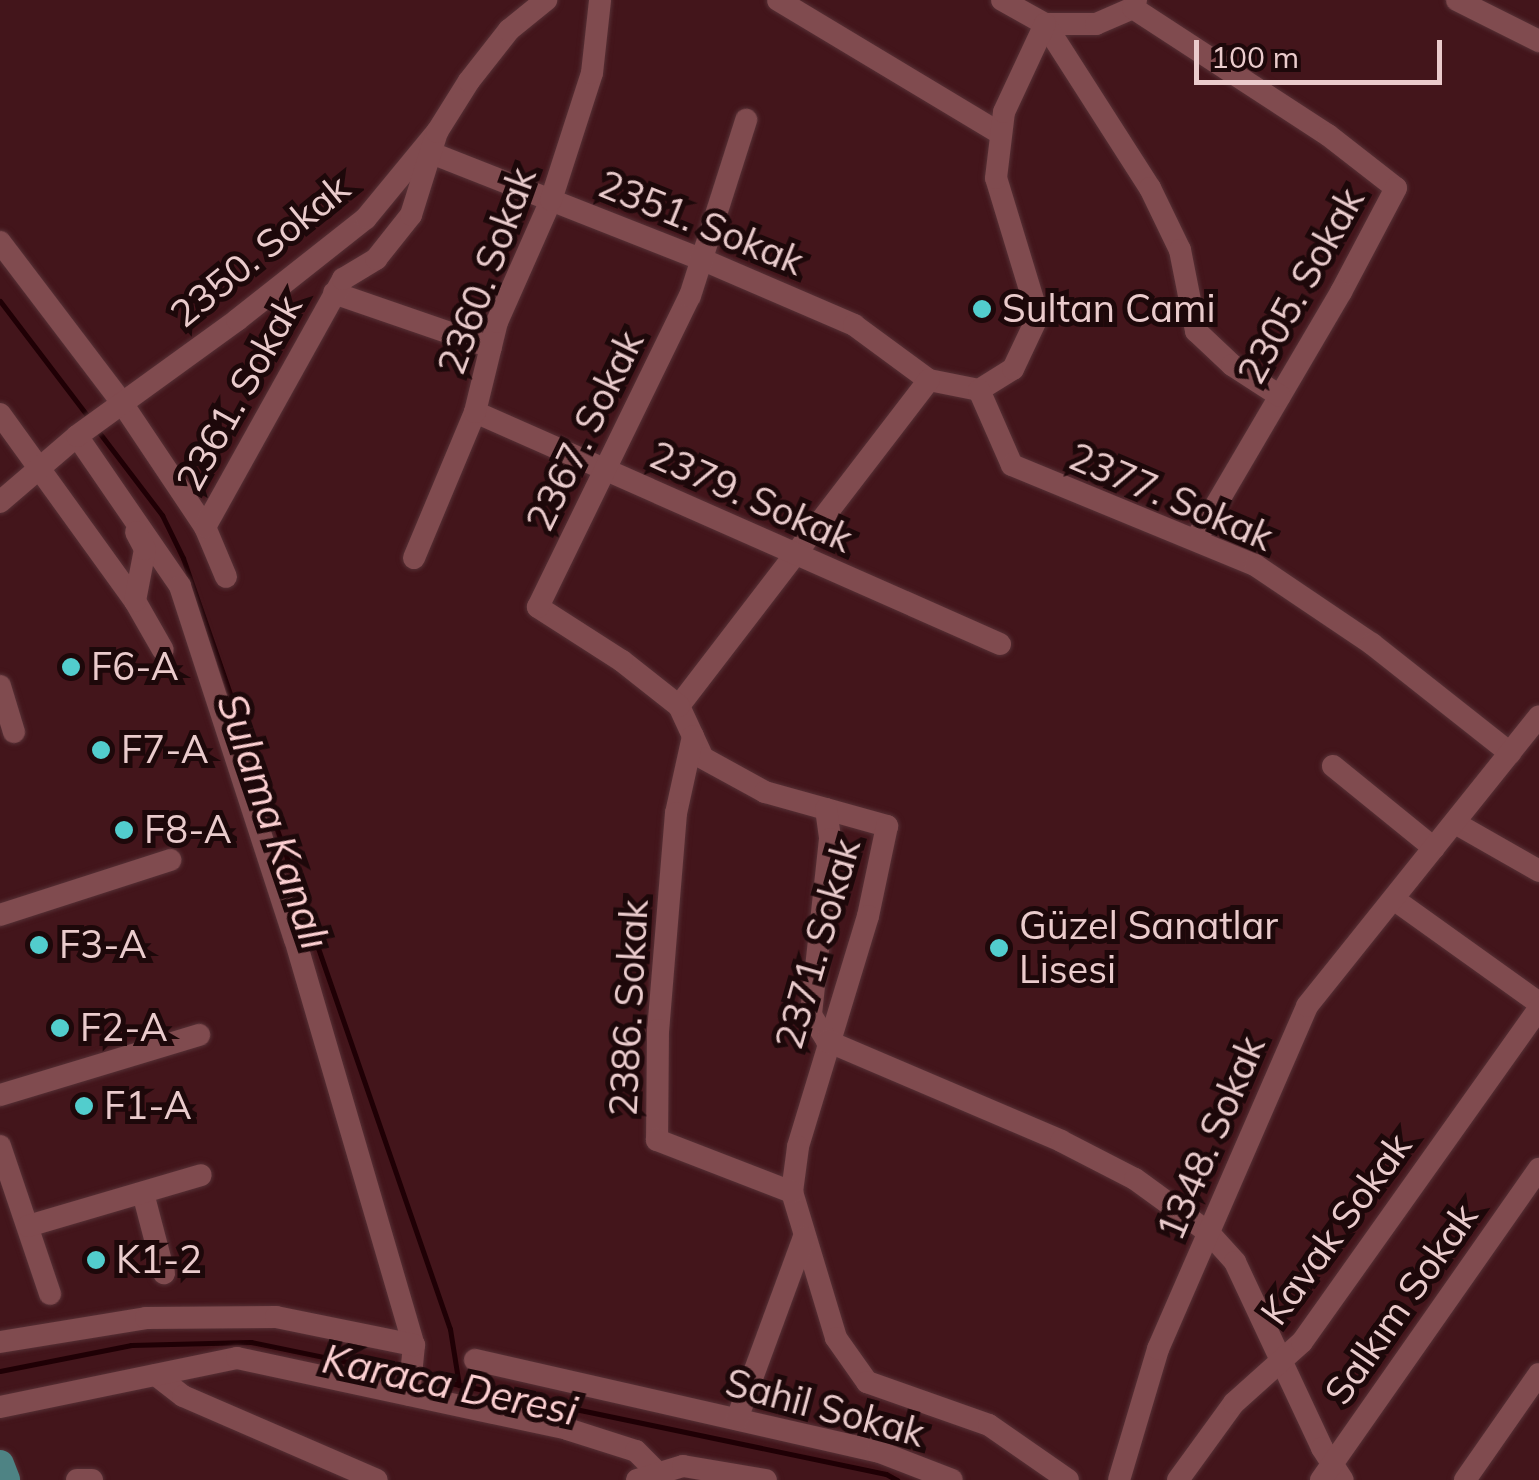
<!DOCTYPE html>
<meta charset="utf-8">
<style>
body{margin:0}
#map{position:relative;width:1539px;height:1480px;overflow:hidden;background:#43151b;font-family:Mulish,sans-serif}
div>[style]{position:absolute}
.stream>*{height:5px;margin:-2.5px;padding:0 2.5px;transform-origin:2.5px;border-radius:2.5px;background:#1f0005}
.roads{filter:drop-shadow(0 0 2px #563136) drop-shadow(0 0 2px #563136)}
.minor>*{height:22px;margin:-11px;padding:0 11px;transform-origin:11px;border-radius:11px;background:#804b4f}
.major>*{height:28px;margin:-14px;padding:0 14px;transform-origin:14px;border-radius:14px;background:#4e8384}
.dots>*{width:28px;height:28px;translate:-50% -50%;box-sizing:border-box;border:5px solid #1d080a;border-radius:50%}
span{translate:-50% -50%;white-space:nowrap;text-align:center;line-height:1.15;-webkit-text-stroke:10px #1d080a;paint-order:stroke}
.street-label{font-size:38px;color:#eacbcc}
.poi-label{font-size:38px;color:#eacbcc}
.left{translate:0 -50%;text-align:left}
.water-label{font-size:40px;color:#fccfd1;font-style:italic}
.scale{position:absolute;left:1194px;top:40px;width:248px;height:45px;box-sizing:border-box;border:5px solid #eacbcc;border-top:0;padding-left:12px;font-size:30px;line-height:35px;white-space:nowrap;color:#eacbcc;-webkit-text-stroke:8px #1d080a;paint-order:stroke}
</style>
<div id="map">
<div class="stream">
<div style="left:0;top:301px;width:147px;rotate:52.7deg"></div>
<div style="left:98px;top:431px;width:106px;rotate:52.7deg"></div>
<div style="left:162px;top:515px;width:48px;rotate:64deg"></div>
<div style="left:183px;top:558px;width:816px;rotate:70.9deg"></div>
<div style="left:450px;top:1329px;width:57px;rotate:80.9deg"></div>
<div style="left:0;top:1371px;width:134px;rotate:-11.2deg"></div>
<div style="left:131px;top:1345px;width:120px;rotate:-1.4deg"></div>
<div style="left:251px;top:1342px;width:158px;rotate:11.7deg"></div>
<div style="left:417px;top:1376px;width:479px;rotate:11.8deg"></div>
<div style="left:886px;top:1474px;width:13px;rotate:29deg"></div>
</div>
<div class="roads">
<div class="minor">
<div style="left:778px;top:0;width:260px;rotate:31deg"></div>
<div style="left:1002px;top:0;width:49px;rotate:29.2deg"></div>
<div style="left:1045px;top:24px;width:51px"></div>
<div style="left:1096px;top:24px;width:40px;rotate:-23.4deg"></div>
<div style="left:1133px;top:8px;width:9px;rotate:-69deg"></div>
<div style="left:1457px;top:0;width:92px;rotate:26.6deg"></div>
<div style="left:1133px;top:8px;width:233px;rotate:33.1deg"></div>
<div style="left:1328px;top:135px;width:86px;rotate:37.9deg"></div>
<div style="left:1396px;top:188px;width:118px;rotate:117.9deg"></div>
<div style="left:1341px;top:292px;width:286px;rotate:120.4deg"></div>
<div style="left:1045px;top:24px;width:195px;rotate:57.4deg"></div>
<div style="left:1150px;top:188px;width:69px;rotate:64.2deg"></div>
<div style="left:1180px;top:250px;width:83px;rotate:78.8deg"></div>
<div style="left:1196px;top:331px;width:50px;rotate:43.4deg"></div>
<div style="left:1232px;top:365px;width:57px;rotate:32.9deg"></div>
<div style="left:434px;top:154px;width:287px;rotate:21.5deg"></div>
<div style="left:701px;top:259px;width:167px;rotate:23.3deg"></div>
<div style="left:854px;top:325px;width:93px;rotate:36.3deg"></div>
<div style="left:929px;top:380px;width:51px;rotate:11.3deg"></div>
<div style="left:979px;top:390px;width:40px;rotate:-32deg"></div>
<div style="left:1013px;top:369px;width:59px;rotate:-64.7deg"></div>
<div style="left:1038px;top:316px;width:144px;rotate:-106.9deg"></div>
<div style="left:996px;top:178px;width:66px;rotate:-83.1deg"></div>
<div style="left:1004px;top:112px;width:97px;rotate:-65deg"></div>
<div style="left:0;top:242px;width:202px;rotate:52.8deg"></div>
<div style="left:122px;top:403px;width:149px;rotate:56.2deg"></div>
<div style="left:205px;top:527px;width:54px;rotate:67.2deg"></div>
<div style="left:334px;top:293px;width:166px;rotate:19deg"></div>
<div style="left:929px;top:380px;width:411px;rotate:127.5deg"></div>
<div style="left:679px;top:706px;width:57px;rotate:65.2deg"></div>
<div style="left:703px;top:758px;width:71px;rotate:28.7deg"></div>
<div style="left:765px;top:792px;width:127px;rotate:15.6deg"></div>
<div style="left:887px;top:826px;width:92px;rotate:101.9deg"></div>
<div style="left:868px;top:916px;width:241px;rotate:106.9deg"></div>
<div style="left:798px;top:1147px;width:45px;rotate:97.6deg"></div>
<div style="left:792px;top:1192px;width:152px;rotate:73.2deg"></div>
<div style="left:836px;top:1338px;width:54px;rotate:54.8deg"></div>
<div style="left:867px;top:1382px;width:129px;rotate:19.4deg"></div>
<div style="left:989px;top:1425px;width:96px;rotate:34.8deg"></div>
<div style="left:979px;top:390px;width:82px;rotate:66.3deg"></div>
<div style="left:1012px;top:465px;width:263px;rotate:22.4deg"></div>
<div style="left:1255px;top:565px;width:141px;rotate:34deg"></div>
<div style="left:1372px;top:644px;width:176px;rotate:38.3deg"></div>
<div style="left:475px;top:412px;width:574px;rotate:23.84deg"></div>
<div style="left:0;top:414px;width:231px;rotate:54.2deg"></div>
<div style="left:135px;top:601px;width:56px;rotate:60.3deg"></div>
<div style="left:77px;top:436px;width:182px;rotate:55.5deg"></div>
<div style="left:180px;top:586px;width:371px;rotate:72deg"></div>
<div style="left:295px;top:939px;width:423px;rotate:73.7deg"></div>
<div style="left:414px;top:1345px;width:50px;rotate:95.7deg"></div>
<div style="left:0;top:502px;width:101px;rotate:-40.6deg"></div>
<div style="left:77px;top:436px;width:198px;rotate:-35.9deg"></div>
<div style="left:237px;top:320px;width:164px;rotate:-38.3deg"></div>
<div style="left:366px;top:218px;width:112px;rotate:-50.5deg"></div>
<div style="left:205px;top:527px;width:284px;rotate:-60.9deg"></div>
<div style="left:343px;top:279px;width:39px;rotate:-31deg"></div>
<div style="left:376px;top:259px;width:56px;rotate:-51.5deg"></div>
<div style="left:411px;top:215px;width:87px;rotate:-72.6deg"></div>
<div style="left:437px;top:132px;width:60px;rotate:-57.9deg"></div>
<div style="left:469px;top:81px;width:65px;rotate:-51.9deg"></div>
<div style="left:509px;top:30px;width:48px;rotate:-39deg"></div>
<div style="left:414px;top:558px;width:158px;rotate:-67.3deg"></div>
<div style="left:475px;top:412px;width:93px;rotate:-76.3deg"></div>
<div style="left:497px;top:322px;width:133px;rotate:-66.1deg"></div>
<div style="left:551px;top:200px;width:133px;rotate:-72.1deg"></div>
<div style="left:592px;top:73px;width:73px;rotate:-83.7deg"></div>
<div style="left:135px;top:601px;width:53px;rotate:-79.1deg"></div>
<div style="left:145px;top:549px;width:19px;rotate:-118deg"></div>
<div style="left:0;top:686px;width:48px;rotate:73.1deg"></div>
<div style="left:679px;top:706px;width:73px;rotate:-141.7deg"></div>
<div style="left:622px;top:661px;width:100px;rotate:-147.3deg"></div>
<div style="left:538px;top:607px;width:346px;rotate:-64deg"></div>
<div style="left:690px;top:296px;width:185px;rotate:-72.3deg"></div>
<div style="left:693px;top:736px;width:79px;rotate:102.4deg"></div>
<div style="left:676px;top:813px;width:218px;rotate:94.7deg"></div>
<div style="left:658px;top:1030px;width:110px;rotate:90.5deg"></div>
<div style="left:657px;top:1140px;width:145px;rotate:21.1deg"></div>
<div style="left:1333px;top:766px;width:130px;rotate:39.1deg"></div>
<div style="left:826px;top:809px;width:30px;rotate:82deg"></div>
<div style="left:830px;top:839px;width:177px;rotate:96.2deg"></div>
<div style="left:811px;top:1015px;width:31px;rotate:58deg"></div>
<div style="left:827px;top:1041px;width:254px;rotate:23.1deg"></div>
<div style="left:1061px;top:1141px;width:83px;rotate:27.2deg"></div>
<div style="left:1135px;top:1179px;width:92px;rotate:36.1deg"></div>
<div style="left:1209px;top:1233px;width:39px;rotate:48deg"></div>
<div style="left:1235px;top:1262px;width:205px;rotate:64.9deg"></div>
<div style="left:1322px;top:1448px;width:38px;rotate:57deg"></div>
<div style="left:1455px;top:823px;width:97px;rotate:29.7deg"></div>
<div style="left:1395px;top:900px;width:177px;rotate:35.6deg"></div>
<div style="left:0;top:915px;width:179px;rotate:-17.9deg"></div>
<div style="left:0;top:1095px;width:208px;rotate:-16.8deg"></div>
<div style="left:0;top:1146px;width:156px;rotate:71.3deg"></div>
<div style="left:143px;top:1193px;width:83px;rotate:75.3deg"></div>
<div style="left:28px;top:1226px;width:180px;rotate:-16.4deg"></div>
<div style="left:0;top:1342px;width:148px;rotate:-9.3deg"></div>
<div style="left:146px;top:1318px;width:130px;rotate:-0.4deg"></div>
<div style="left:276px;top:1317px;width:141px;rotate:11.5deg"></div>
<div style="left:475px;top:1360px;width:412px;rotate:12.8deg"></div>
<div style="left:877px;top:1451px;width:80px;rotate:21.1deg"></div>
<div style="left:156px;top:1375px;width:34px;rotate:38deg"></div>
<div style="left:183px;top:1396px;width:211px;rotate:23.4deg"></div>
<div style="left:0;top:1407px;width:242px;rotate:-11.7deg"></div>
<div style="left:237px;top:1358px;width:338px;rotate:12.1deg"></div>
<div style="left:567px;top:1429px;width:72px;rotate:17.7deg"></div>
<div style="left:636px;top:1451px;width:31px;rotate:45deg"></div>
<div style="left:737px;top:1419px;width:194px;rotate:-69.8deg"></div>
<div style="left:77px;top:1480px;width:15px"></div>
<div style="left:637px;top:1480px;width:48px;rotate:-16.9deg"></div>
<div style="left:683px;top:1466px;width:84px;rotate:9.6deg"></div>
<div style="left:1119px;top:1480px;width:137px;rotate:-73.4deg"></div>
<div style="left:1158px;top:1349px;width:374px;rotate:-66.5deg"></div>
<div style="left:1307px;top:1006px;width:371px;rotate:-51.3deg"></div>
<div style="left:1178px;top:1480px;width:95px;rotate:-54deg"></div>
<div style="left:1234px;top:1403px;width:91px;rotate:-41.9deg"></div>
<div style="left:1302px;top:1342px;width:410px;rotate:-54.6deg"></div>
<div style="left:1321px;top:1480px;width:380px;rotate:-55deg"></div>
<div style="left:1465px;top:1480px;width:129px;rotate:-55.1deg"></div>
</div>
<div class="major">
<div style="left:0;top:1464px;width:17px;rotate:69deg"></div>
</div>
</div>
<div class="dots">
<div style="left:982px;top:309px;background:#52cdcd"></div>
<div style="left:71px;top:667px;background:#52cdcd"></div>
<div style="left:101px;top:750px;background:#52cdcd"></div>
<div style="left:124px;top:830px;background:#52cdcd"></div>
<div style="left:39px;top:945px;background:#52cdcd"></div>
<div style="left:999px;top:948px;background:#52cdcd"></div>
<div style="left:60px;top:1028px;background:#52cdcd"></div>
<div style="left:84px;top:1106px;background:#52cdcd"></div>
<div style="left:96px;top:1260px;background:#52cdcd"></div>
</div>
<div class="street-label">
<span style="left:701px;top:223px;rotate:22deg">2351. Sokak</span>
<span style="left:260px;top:251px;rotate:-39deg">2350. Sokak</span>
<span style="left:487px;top:271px;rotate:-70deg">2360. Sokak</span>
<span style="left:1301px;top:286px;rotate:-61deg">2305. Sokak</span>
<span style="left:239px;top:393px;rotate:-61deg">2361. Sokak</span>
<span style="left:585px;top:431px;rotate:-64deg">2367. Sokak</span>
<span style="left:751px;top:497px;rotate:24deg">2379. Sokak</span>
<span style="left:1171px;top:497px;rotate:23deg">2377. Sokak</span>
<span style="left:818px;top:944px;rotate:-74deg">2371. Sokak</span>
<span style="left:629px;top:1008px;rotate:-87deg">2386. Sokak</span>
<span style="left:1211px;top:1138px;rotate:-67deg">1348. Sokak</span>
<span style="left:1336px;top:1229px;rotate:-54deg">Kavak Sokak</span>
<span style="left:1401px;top:1304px;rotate:-55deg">Salkım Sokak</span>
<span style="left:825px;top:1408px;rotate:15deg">Sahil Sokak</span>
</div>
<div class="poi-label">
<span class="left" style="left:1002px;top:309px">Sultan Cami</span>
<span class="left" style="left:91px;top:667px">F6-A</span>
<span class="left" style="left:121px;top:750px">F7-A</span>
<span class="left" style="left:144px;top:830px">F8-A</span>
<span class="left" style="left:1019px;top:948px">Güzel Sanatlar<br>Lisesi</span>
<span class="left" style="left:59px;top:945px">F3-A</span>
<span class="left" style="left:80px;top:1028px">F2-A</span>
<span class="left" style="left:104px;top:1106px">F1-A</span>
<span class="left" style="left:116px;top:1260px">K1-2</span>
</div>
<div class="water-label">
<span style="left:274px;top:821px;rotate:71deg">Sulama Kanalı</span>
<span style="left:450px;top:1384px;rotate:12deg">Karaca Deresi</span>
</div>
<div class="scale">100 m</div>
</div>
